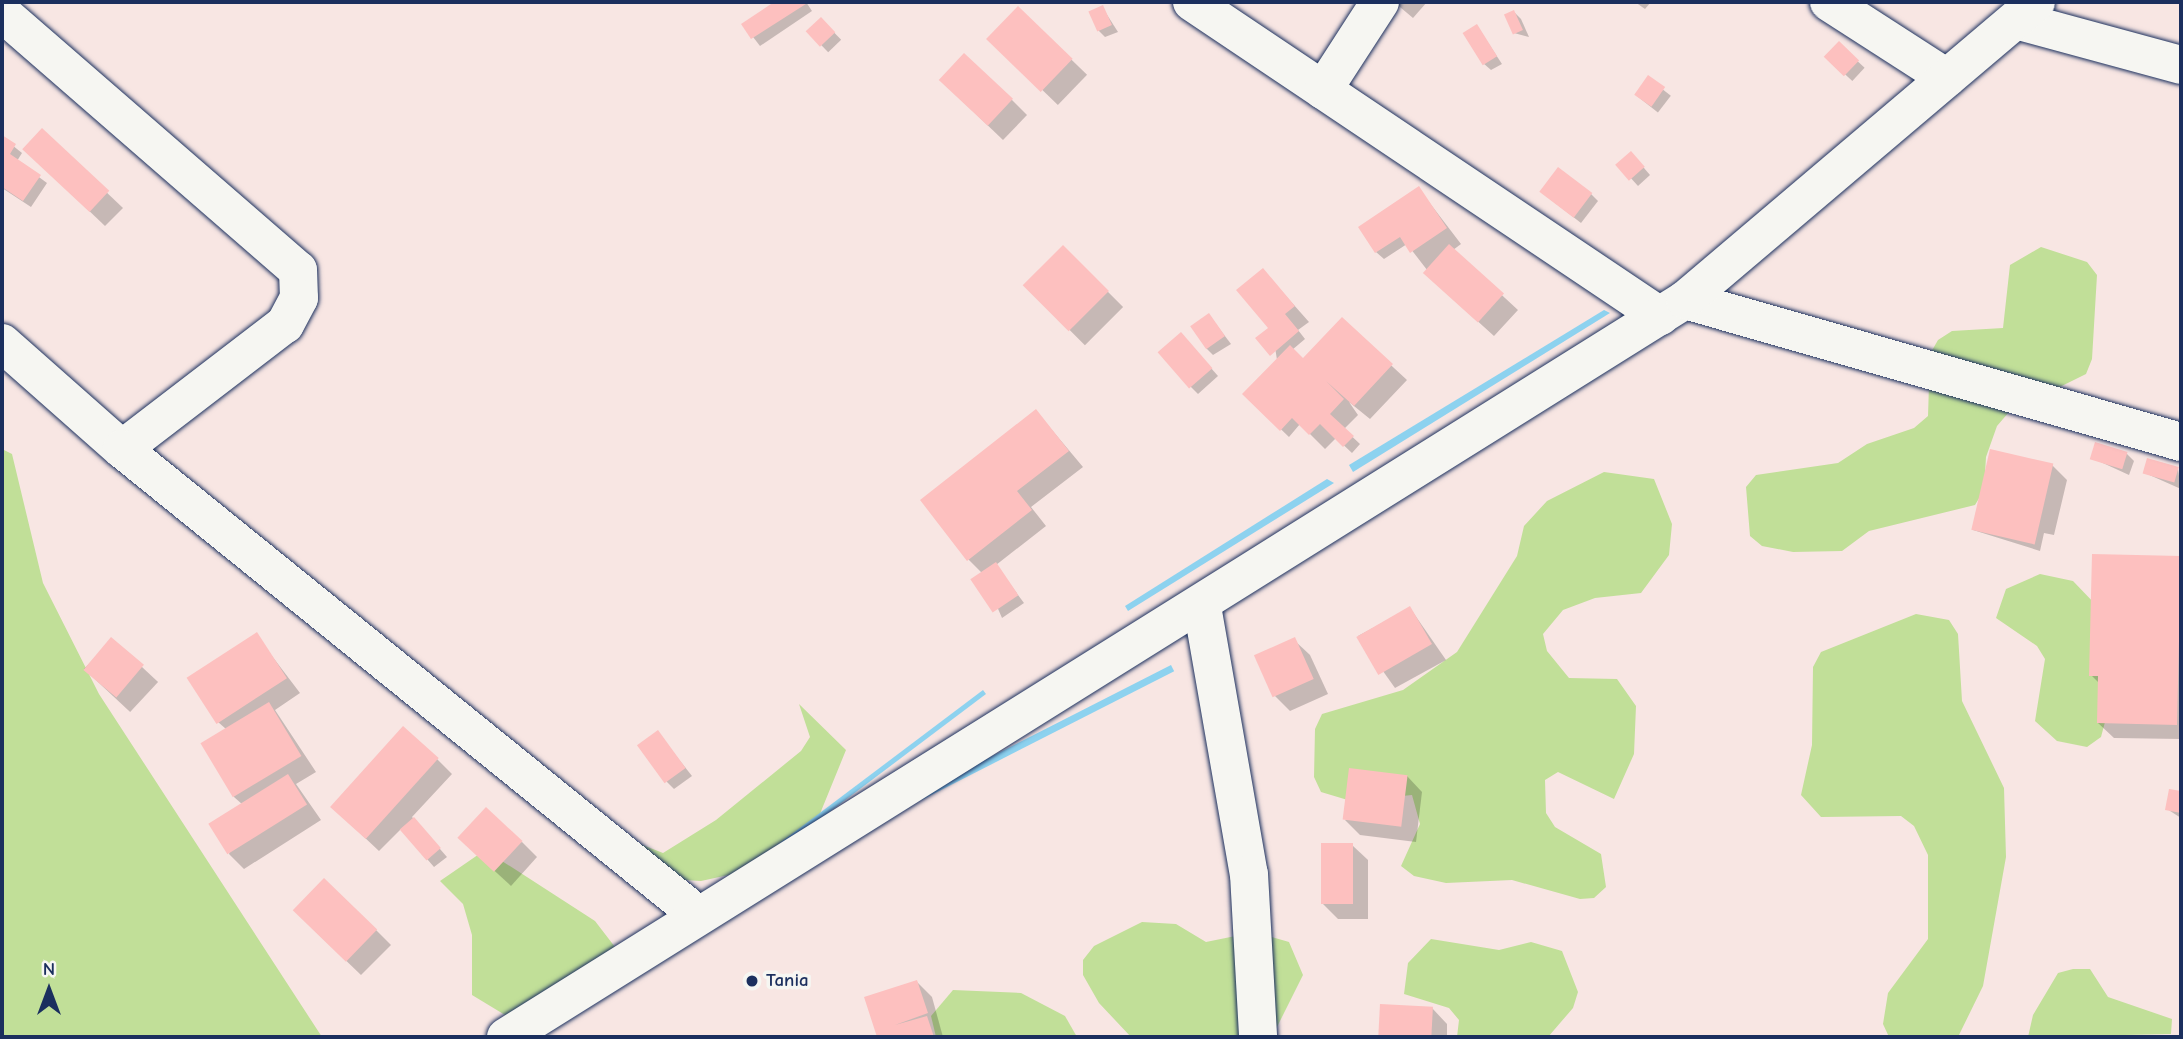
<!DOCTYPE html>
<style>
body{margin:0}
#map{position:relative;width:2183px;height:1039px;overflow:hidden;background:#f8e6e3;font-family:"Comic Neue",sans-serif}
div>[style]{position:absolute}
.green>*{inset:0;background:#c1df98}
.water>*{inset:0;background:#8dd2ef;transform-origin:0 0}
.shadow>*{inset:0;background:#0003;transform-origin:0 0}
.building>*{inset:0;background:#fdc0bf;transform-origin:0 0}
.roads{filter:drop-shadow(0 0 2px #1b2f5e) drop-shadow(0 0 2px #1b2f5e)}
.minor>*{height:38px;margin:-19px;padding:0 19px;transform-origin:19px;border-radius:19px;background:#f6f6f2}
.dots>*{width:19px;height:19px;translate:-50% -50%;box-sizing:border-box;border:4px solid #f6f6f2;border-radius:50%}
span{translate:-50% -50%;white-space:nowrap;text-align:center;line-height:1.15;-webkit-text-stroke:7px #f6f6f2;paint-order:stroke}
.poi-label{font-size:19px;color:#1b2f5e;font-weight:700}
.left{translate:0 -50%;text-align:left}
.frame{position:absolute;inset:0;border:4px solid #1b2f5e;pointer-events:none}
.north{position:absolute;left:14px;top:955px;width:70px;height:70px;-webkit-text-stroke:5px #f6f6f2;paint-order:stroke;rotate:0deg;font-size:19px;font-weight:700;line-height:28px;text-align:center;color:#1b2f5e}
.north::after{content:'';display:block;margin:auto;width:24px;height:32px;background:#1b2f5e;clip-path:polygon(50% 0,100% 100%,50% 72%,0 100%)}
</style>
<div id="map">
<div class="green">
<div style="clip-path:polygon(2041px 247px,2087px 262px,2097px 275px,2092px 359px,2086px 374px,2009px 412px,1997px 426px,1986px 457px,1984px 490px,1975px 505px,1869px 531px,1842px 551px,1793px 552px,1762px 546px,1750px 536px,1746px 487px,1756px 475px,1838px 463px,1867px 444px,1914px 428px,1928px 416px,1930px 354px,1938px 340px,1952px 331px,2003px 328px,2010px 265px)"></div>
<div style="clip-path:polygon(2px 449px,12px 454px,43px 583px,99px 694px,322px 1037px,2px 1037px)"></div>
<div style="clip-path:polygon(1604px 472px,1654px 479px,1672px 524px,1669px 555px,1641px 593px,1595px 598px,1563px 610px,1543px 634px,1547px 651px,1569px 678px,1617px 679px,1636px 706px,1634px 754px,1614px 799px,1558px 772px,1545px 780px,1546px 813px,1555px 827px,1601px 854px,1606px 887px,1594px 898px,1580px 899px,1512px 880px,1446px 883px,1414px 876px,1401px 866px,1420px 824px,1412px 795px,1351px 801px,1321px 792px,1314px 777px,1315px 729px,1322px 714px,1403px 690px,1457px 652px,1517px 556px,1524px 526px,1547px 501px)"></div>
<div style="clip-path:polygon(2040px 574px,2073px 581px,2097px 606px,2105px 722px,2101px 737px,2087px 747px,2057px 741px,2035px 721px,2045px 659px,2037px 646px,1996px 618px,2006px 589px)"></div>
<div style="clip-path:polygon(1916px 614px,1949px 620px,1958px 634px,1962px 701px,2004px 788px,2006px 857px,1983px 986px,1958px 1037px,1889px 1037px,1883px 1024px,1888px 993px,1928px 939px,1928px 855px,1914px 826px,1901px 816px,1821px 817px,1801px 795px,1812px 745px,1813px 667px,1821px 652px)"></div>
<div style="clip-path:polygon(799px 704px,846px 750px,815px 826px,733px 874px,701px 881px,653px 878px,620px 836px,663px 853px,716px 820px,801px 751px,810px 737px)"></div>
<div style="clip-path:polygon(485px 850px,595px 921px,615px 947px,525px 1027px,472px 995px,472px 935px,463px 904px,440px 881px)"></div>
<div style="clip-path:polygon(1142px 922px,1176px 924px,1206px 942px,1255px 932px,1289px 942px,1303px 975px,1272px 1037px,1131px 1037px,1099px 1003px,1083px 975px,1083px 960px,1094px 946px)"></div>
<div style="clip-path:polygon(1431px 939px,1499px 950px,1531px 942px,1562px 951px,1578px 992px,1573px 1008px,1548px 1037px,1457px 1037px,1459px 1020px,1449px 1008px,1404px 994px,1408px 963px)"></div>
<div style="clip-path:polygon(2073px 969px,2090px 969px,2108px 997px,2172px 1019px,2171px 1034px,2028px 1037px,2033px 1015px,2058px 973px)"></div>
<div style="clip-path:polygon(953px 990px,1021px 993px,1065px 1016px,1077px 1037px,936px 1037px,931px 1016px)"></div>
</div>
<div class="water">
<div style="clip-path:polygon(1604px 310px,1610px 313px,1353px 472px,1349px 465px)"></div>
<div style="clip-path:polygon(1327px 479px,1334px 483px,1128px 611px,1125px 606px)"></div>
<div style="left:1171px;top:665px;width:7px;height:283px;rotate:63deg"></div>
<div style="left:983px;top:690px;width:5px;height:349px;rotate:53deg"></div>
</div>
<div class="shadow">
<div style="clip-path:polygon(777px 2px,806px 2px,812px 11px,760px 46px,743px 24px)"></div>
<div style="clip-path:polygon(1394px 2px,1427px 2px,1413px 18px)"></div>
<div style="clip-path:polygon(1635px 2px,1651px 2px,1645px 9px)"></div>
<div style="clip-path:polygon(1102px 7px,1118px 32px,1105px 37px,1098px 30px)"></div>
<div style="left:1018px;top:8px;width:96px;height:42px;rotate:44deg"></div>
<div style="clip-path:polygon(1514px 12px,1521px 19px,1529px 37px,1514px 33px)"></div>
<div style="left:821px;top:19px;width:29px;height:18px;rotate:46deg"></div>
<div style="clip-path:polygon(1477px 26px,1502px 64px,1491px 70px,1483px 63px)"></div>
<div style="left:1839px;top:44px;width:35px;height:18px;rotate:43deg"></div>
<div style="left:1648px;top:78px;width:29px;height:21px;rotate:38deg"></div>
<div style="clip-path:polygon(956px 95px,1012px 100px,1027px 115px,1003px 140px)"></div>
<div style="clip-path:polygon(42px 131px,123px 208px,105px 226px,40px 164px)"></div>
<div style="clip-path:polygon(2px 137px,22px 153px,17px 161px,47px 183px,31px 207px,2px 188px)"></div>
<div style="clip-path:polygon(1638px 161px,1650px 175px,1638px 186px,1619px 165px)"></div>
<div style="clip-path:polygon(1419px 189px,1461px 244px,1453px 250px,1518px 310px,1494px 336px,1441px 288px,1407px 244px,1384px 259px,1376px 252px)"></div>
<div style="clip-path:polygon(1541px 192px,1591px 194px,1598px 201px,1581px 223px)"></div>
<div style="left:1063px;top:247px;width:85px;height:54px;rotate:45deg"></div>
<div style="clip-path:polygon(1263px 270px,1309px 322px,1298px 330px,1305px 339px,1292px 350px,1304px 361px,1342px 320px,1407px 380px,1370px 419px,1349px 402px,1358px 415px,1344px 429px,1360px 444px,1352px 453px,1336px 438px,1325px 449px,1300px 424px,1289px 437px,1244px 394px,1277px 360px)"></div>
<div style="clip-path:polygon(1209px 315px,1231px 344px,1213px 355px,1206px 348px)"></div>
<div style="clip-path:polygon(1188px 342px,1218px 376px,1198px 394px,1191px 387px)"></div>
<div style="clip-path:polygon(1036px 411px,1083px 467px,1031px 507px,1046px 526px,996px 565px,1024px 603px,1002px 618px,983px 574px,968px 559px)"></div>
<div style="clip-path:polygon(2126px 453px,2134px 461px,2129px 475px,2092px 458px)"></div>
<div style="clip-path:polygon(2052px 465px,2067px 480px,2054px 535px,2044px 533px,2040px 551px,1973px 530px)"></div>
<div style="clip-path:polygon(2178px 469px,2181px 489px,2145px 473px)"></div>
<div style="clip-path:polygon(2094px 555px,2181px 558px,2181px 739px,2114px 738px,2098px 723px,2099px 683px,2091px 675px)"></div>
<div style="clip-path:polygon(1410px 608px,1446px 660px,1395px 688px,1358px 636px)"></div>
<div style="clip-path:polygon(256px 635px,300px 693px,275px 710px,316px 772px,296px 784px,321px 820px,244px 869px,229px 854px,243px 805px,234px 797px,226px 729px,218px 722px)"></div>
<div style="left:112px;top:639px;width:63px;height:41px;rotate:43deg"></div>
<div style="clip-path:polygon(1294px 640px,1310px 655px,1328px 694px,1290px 711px,1275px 696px,1257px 657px)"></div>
<div style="clip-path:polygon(658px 733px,692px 776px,674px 789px,667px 782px)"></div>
<div style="clip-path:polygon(437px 759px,452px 774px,412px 817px,447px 857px,434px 867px,401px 829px,379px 851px,346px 820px)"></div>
<div style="clip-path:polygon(1407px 776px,1422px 792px,1416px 842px,1360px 835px,1345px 820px)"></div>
<div style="clip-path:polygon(2171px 791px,2181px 793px,2181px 818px,2167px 809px)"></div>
<div style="clip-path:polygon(522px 842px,537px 857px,511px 886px,475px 853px)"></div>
<div style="clip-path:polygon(1352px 845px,1368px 860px,1368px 919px,1338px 919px,1323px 904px)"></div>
<div style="clip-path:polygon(310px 926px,376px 930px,391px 945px,361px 975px)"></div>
<div style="clip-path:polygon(917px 982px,932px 997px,943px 1037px,879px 1037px,866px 998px)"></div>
<div style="clip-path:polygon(1381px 1005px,1432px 1008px,1447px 1024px,1447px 1037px,1380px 1037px)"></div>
</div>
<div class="building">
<div style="clip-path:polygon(774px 2px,809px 2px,751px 39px,741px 24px)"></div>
<div style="left:1103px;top:5px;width:22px;height:16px;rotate:66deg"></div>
<div style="left:1018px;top:6px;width:76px;height:46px;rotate:44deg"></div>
<div style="left:1514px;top:10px;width:22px;height:11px;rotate:66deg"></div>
<div style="left:821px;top:17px;width:21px;height:21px;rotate:47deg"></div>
<div style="left:1477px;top:24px;width:38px;height:17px;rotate:58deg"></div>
<div style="left:1839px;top:41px;width:28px;height:22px;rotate:44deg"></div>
<div style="left:964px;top:53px;width:67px;height:37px;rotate:43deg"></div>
<div style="left:1648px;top:75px;width:21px;height:24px;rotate:35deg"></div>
<div style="left:42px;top:128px;width:92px;height:29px;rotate:43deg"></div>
<div style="clip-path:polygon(2px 135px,16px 144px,10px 154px,41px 175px,23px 201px,2px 187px)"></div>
<div style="left:1631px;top:151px;width:21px;height:21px;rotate:49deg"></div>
<div style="left:1558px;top:167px;width:43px;height:31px;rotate:37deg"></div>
<div style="clip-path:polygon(1419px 186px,1447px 228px,1410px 253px,1400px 237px,1375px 253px,1358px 227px)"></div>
<div style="left:1449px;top:244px;width:74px;height:39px;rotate:42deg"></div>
<div style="left:1063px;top:245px;width:65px;height:57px;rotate:45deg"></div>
<div style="clip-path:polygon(1263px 268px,1295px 306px,1285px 314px,1299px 331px,1270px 356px,1255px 338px,1268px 328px,1236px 290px)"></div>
<div style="left:1209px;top:313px;width:28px;height:23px;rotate:55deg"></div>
<div style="clip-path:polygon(1342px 317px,1393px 364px,1354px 406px,1326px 381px,1344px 399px,1330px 414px,1354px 436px,1343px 447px,1320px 424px,1309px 435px,1292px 418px,1280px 431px,1242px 394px,1290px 345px,1303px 358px)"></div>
<div style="left:1181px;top:332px;width:48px;height:31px;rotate:49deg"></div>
<div style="clip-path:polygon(1036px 409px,1069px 451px,1017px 491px,1032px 510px,967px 561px,920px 500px)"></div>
<div style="left:2095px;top:442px;width:34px;height:18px;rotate:17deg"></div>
<div style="left:1990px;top:449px;width:65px;height:83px;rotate:13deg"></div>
<div style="left:2147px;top:458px;width:33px;height:16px;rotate:16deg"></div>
<div style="clip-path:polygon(2092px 554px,2181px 556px,2177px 725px,2097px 723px,2098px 676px,2089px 676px)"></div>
<div style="left:996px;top:562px;width:40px;height:31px;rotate:56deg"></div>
<div style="left:1410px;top:606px;width:44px;height:62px;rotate:60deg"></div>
<div style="left:257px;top:632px;width:55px;height:84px;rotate:57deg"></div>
<div style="left:111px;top:637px;width:43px;height:43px;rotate:40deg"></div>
<div style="left:1295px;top:637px;width:46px;height:45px;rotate:66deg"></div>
<div style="left:269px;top:702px;width:63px;height:80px;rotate:59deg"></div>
<div style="left:403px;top:726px;width:48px;height:109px;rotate:42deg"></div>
<div style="left:658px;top:730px;width:47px;height:26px;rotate:54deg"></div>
<div style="left:1349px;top:768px;width:59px;height:52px;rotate:7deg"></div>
<div style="left:288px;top:774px;width:36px;height:94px;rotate:58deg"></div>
<div style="clip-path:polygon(2169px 789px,2181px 791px,2181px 813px,2165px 810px)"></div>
<div style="left:486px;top:807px;width:50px;height:42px;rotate:43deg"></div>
<div style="left:414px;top:817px;width:41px;height:19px;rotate:49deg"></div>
<div style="left:1321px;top:843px;width:32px;height:61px"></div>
<div style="left:324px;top:878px;width:74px;height:45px;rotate:44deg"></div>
<div style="clip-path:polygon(917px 980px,928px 1013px,895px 1025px,927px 1016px,934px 1037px,877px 1037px,864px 997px)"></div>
<div style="left:1380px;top:1004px;width:53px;height:33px;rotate:3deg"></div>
</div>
<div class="roads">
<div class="minor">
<div style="left:1192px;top:2px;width:564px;rotate:33.86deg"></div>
<div style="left:1829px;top:2px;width:140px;rotate:32.8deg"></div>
<div style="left:2px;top:13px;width:392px;rotate:41deg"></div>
<div style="left:298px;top:270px;width:28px;rotate:88deg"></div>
<div style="left:299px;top:298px;width:30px;rotate:118deg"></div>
<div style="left:285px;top:324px;width:205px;rotate:142.5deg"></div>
<div style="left:2019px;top:21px;width:168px;rotate:15.2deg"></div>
<div style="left:1323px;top:90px;width:105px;rotate:-57.1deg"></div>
<div style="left:1685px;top:300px;width:516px;rotate:15.98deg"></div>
<div style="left:2px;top:343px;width:160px;rotate:41.5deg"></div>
<div style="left:122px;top:449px;width:741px;rotate:38.97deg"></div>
<div style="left:1202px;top:606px;width:272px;rotate:80.1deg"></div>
<div style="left:1249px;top:874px;width:163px;rotate:86.8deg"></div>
<div style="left:506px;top:1037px;width:1390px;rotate:-32.01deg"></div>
<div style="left:1685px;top:300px;width:460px;rotate:-40.3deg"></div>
</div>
</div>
<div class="dots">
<div style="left:752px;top:981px;background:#1b2f5e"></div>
</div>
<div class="poi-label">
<span class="left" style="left:766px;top:981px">Tania</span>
</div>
<div class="frame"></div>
<div class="north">N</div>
</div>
